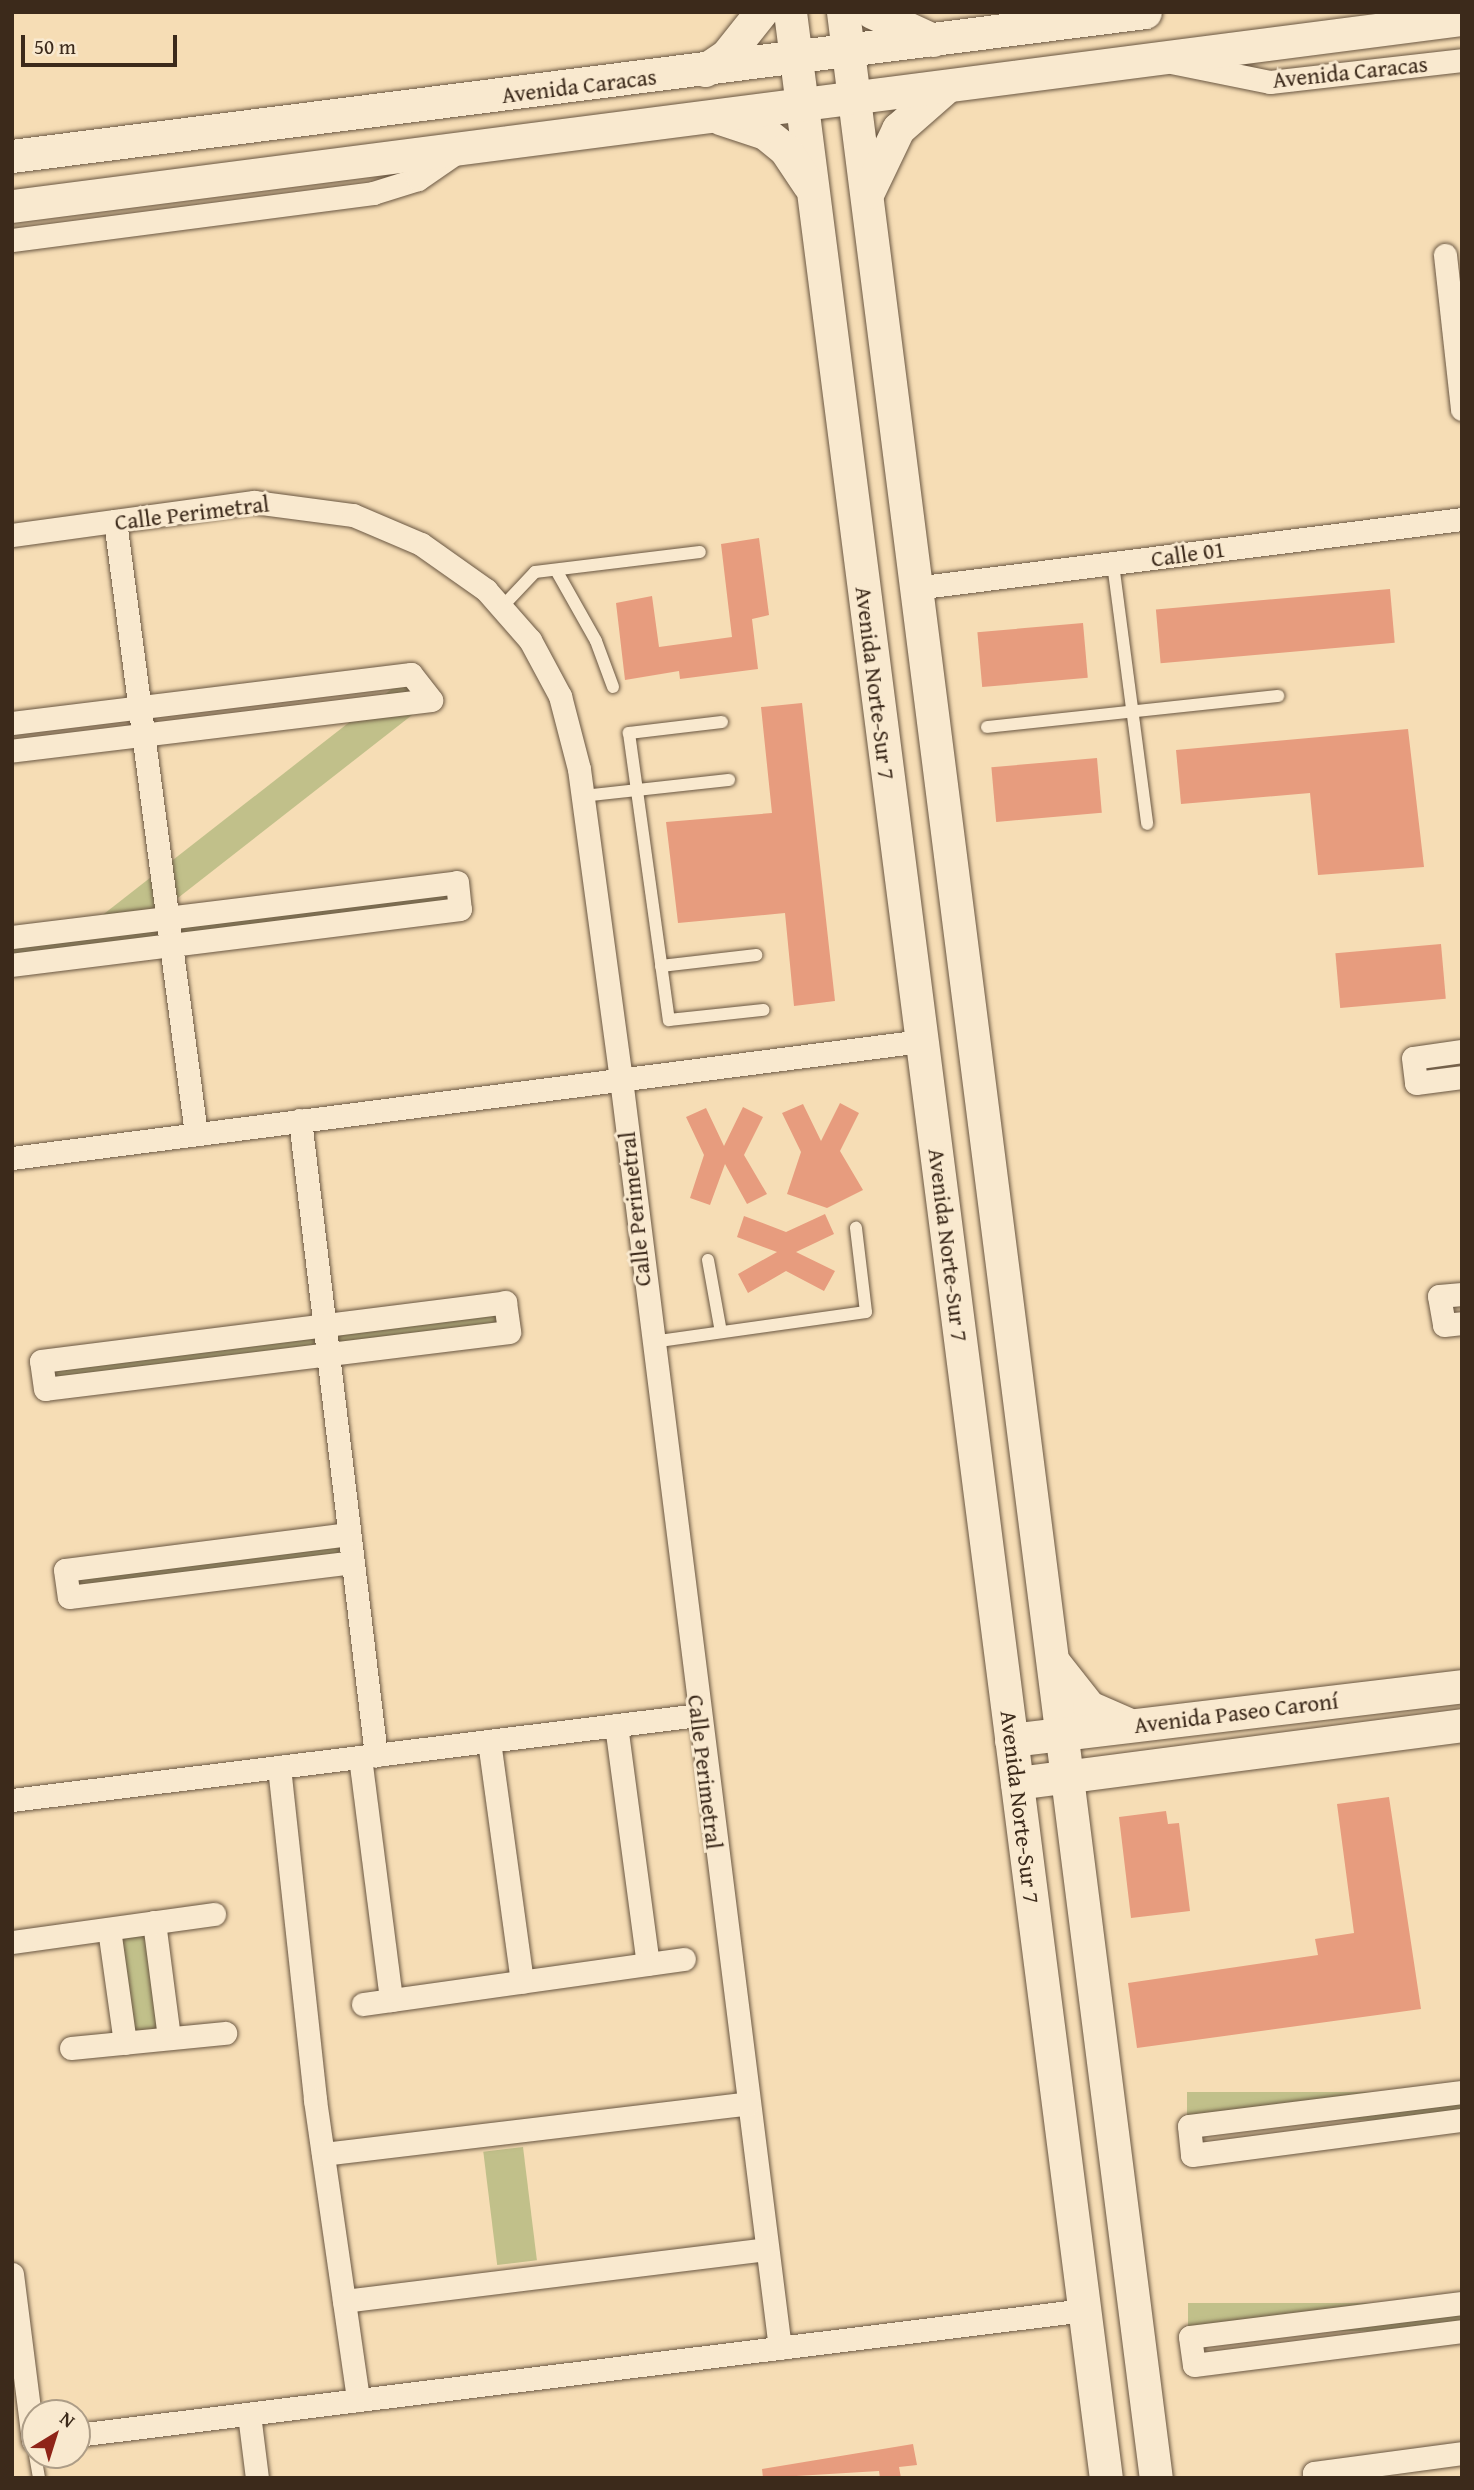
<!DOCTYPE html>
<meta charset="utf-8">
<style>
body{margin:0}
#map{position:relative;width:1474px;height:2490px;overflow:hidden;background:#f6ddb5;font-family:"Gentium Book Plus",serif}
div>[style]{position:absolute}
.green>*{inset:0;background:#c1c08a;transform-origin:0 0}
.building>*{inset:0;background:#e79c7e;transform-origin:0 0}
.roads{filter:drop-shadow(0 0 2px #6a5742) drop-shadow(0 0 2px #6a5742)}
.lane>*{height:12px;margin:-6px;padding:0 6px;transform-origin:6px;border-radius:6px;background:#f9e9cf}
.street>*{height:23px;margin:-11.5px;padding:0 11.5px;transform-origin:11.5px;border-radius:11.5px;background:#f9e9cf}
.secondary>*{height:33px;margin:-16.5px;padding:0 16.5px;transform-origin:16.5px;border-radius:16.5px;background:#f9e9cf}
span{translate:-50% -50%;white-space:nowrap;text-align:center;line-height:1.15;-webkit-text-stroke:6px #f9e9cf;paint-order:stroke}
.street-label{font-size:23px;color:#3c2a1b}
.frame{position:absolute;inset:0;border:14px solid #3c2a1b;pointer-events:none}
.north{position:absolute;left:21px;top:2399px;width:70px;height:70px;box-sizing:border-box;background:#f9e9cf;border:2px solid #ad9d87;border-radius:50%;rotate:38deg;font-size:19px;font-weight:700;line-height:28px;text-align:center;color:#3c2a1b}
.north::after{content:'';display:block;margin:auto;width:24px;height:32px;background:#8f2418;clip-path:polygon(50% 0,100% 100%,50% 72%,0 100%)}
.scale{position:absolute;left:21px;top:35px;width:156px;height:32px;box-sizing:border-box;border:4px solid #3c2a1b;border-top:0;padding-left:9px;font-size:21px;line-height:24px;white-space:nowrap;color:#3c2a1b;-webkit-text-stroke:5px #f9e9cf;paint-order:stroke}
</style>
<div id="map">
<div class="green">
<div style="left:411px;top:674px;width:33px;height:402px;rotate:52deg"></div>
<div style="left:457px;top:882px;width:27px;height:448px;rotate:84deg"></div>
<div style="left:505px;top:1302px;width:30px;height:468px;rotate:82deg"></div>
<div style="left:349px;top:1534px;width:28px;height:286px;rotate:82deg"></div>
<div style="left:154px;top:1922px;width:117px;height:46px;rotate:83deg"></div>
<div style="left:1462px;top:2092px;width:28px;height:275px;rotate:90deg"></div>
<div style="left:523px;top:2147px;width:114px;height:40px;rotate:83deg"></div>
<div style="left:1462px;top:2303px;width:28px;height:274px;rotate:90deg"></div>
</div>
<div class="building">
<div style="clip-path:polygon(759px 538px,769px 615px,752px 619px,758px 669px,680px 679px,679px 671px,625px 680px,616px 603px,652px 596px,659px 647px,732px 637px,721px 544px)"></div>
<div style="left:1390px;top:589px;width:54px;height:235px;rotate:85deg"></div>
<div style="left:1083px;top:623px;width:55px;height:106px;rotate:85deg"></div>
<div style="clip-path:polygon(802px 703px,835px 1001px,794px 1006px,785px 913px,678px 923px,666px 822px,772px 813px,761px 707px)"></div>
<div style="clip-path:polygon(1408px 729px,1424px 867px,1318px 875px,1310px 793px,1181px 804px,1176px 750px)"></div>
<div style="left:1097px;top:758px;width:55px;height:106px;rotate:85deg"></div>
<div style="left:1441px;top:944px;width:55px;height:106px;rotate:85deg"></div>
<div style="clip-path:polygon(840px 1103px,859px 1113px,840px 1151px,863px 1190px,827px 1208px,787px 1194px,801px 1152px,782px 1113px,803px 1104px,821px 1141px)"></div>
<div style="clip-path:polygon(743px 1107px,763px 1117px,744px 1155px,767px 1194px,747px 1204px,725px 1164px,710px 1205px,690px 1198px,704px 1155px,686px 1117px,706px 1108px,724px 1146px)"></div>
<div style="clip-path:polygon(825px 1214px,834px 1234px,796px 1252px,835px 1271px,824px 1291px,786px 1271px,748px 1293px,738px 1274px,777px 1252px,737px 1237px,744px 1216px,786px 1232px)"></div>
<div style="clip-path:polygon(1389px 1797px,1421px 2009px,1137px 2048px,1128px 1983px,1318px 1955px,1315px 1939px,1354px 1933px,1337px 1804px)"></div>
<div style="clip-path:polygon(1166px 1811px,1168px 1824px,1179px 1823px,1190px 1911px,1131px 1918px,1119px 1817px)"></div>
<div style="clip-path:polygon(913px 2444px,917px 2465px,899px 2467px,901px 2478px,880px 2478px,879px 2471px,763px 2478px,762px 2469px)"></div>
</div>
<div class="roads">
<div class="lane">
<div style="left:1113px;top:564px;width:262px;rotate:82.5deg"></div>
<div style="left:556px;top:570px;width:81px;rotate:60.6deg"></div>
<div style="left:596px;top:641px;width:49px;rotate:69.7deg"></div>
<div style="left:502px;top:607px;width:48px;rotate:-46.7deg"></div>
<div style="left:535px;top:572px;width:166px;rotate:-6.9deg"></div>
<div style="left:722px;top:722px;width:94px;rotate:173.3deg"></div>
<div style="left:629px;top:733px;width:290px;rotate:82.1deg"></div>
<div style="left:669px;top:1020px;width:95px;rotate:-6.1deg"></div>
<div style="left:987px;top:727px;width:293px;rotate:-6.1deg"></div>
<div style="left:583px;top:796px;width:147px;rotate:-6.3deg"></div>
<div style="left:661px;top:966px;width:96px;rotate:-6.6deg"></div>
<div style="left:708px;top:1260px;width:73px;rotate:79.8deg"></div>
<div style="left:652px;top:1342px;width:216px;rotate:-8deg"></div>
<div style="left:866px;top:1312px;width:85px;rotate:-96.8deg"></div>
<div style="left:35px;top:2455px;width:23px;rotate:80deg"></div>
</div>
<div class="street">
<div style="left:1171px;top:62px;width:101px;rotate:11.4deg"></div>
<div style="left:1270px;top:82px;width:193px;rotate:-6.5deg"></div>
<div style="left:12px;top:240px;width:364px;rotate:-7.4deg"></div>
<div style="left:373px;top:193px;width:47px;rotate:-17.3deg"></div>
<div style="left:418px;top:179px;width:47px;rotate:-34.7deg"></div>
<div style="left:1445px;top:255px;width:155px;rotate:83.7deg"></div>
<div style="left:115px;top:521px;width:618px;rotate:82.47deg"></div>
<div style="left:12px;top:535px;width:244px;rotate:-7.8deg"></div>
<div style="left:254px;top:502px;width:100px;rotate:7.5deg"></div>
<div style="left:353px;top:515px;width:74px;rotate:23.1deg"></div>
<div style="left:421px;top:544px;width:80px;rotate:35.3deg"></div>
<div style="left:486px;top:590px;width:67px;rotate:48.7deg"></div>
<div style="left:530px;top:640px;width:64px;rotate:61.8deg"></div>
<div style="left:560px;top:696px;width:75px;rotate:75.4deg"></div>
<div style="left:579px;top:769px;width:313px;rotate:82.3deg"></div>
<div style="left:621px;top:1079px;width:1279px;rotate:82.86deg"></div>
<div style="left:915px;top:588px;width:551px;rotate:-7.19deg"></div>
<div style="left:12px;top:723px;width:402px;rotate:-7deg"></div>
<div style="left:411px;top:674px;width:33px;rotate:52deg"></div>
<div style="left:431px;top:700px;width:422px;rotate:173.1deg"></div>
<div style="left:12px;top:937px;width:448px;rotate:-7deg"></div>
<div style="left:457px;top:882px;width:27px;rotate:84deg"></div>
<div style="left:460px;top:909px;width:451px;rotate:172.9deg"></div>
<div style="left:1462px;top:1051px;width:49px;rotate:171.9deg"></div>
<div style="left:1413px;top:1058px;width:25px;rotate:83deg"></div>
<div style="left:1416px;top:1083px;width:46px;rotate:-7.4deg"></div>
<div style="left:300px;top:1120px;width:640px;rotate:83.18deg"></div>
<div style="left:12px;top:1158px;width:916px;rotate:-7.33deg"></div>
<div style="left:1462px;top:1294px;width:23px;rotate:175deg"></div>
<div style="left:1439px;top:1296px;width:29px;rotate:80deg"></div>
<div style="left:1444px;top:1325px;width:18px;rotate:-6deg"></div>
<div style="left:505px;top:1302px;width:30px;rotate:82deg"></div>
<div style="left:509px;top:1332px;width:467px;rotate:173deg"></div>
<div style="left:45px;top:1389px;width:28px;rotate:-98deg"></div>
<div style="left:41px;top:1361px;width:468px;rotate:-7.2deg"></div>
<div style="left:349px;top:1534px;width:286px;rotate:172.8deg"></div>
<div style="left:65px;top:1570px;width:27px;rotate:82deg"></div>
<div style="left:69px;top:1597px;width:286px;rotate:-7deg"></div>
<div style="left:616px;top:1725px;width:241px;rotate:82.4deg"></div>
<div style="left:489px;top:1741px;width:243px;rotate:82.2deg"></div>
<div style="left:360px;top:1757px;width:245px;rotate:82.7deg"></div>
<div style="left:279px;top:1767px;width:335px;rotate:83.8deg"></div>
<div style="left:315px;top:2100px;width:303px;rotate:81.8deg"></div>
<div style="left:12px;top:1800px;width:691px;rotate:-7.06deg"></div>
<div style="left:154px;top:1922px;width:117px;rotate:82.6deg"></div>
<div style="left:109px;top:1929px;width:115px;rotate:82deg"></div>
<div style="left:12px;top:1942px;width:204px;rotate:-7.9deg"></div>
<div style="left:363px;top:2004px;width:324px;rotate:-8deg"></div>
<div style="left:71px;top:2048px;width:155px;rotate:-5.6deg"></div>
<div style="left:1462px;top:2092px;width:275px;rotate:172.9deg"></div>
<div style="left:1189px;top:2126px;width:29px;rotate:84deg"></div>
<div style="left:1192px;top:2155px;width:272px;rotate:-7.4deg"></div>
<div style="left:323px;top:2154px;width:428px;rotate:-6.8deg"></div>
<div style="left:12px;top:2274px;width:168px;rotate:82.8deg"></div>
<div style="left:344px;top:2301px;width:426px;rotate:-7deg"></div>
<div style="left:1462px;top:2303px;width:274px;rotate:172.9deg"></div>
<div style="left:1190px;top:2337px;width:28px;rotate:82deg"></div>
<div style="left:1194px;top:2365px;width:270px;rotate:-7.2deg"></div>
<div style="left:249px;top:2414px;width:64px;rotate:82.9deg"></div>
<div style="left:77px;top:2435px;width:1016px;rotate:-7.07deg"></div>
<div style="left:1315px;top:2478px;width:5px;rotate:-101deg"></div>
<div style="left:1314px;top:2473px;width:149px;rotate:-7.7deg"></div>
</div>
<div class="secondary">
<div style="left:790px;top:12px;width:2486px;rotate:82.7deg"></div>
<div style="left:843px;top:12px;width:2486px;rotate:82.77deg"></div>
<div style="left:872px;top:12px;width:67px;rotate:24.7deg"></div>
<div style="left:705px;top:70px;width:25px;rotate:-34deg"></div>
<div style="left:726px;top:56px;width:56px;rotate:-51.5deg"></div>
<div style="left:720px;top:118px;width:47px;rotate:18.4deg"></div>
<div style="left:765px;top:133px;width:26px;rotate:39deg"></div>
<div style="left:785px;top:149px;width:43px;rotate:56.3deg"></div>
<div style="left:12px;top:156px;width:1142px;rotate:-7.24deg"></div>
<div style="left:868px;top:192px;width:70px;rotate:-64.5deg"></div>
<div style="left:898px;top:129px;width:64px;rotate:-41.2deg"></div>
<div style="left:12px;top:206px;width:1462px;rotate:-7.35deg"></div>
<div style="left:1055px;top:1664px;width:55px;rotate:51.7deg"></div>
<div style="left:1089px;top:1707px;width:45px;rotate:23.7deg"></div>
<div style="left:1011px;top:1740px;width:454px;rotate:-6.8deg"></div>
<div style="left:1017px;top:1783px;width:449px;rotate:-7.4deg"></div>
</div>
</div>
<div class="street-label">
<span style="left:1350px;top:72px;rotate:-6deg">Avenida Caracas</span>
<span style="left:579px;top:86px;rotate:-7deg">Avenida Caracas</span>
<span style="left:192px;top:513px;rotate:-7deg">Calle Perimetral</span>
<span style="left:1188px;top:554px;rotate:-8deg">Calle 01</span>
<span style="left:875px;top:683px;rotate:83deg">Avenida Norte-Sur 7</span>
<span style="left:635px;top:1209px;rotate:-96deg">Calle Perimetral</span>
<span style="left:948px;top:1245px;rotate:83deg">Avenida Norte-Sur 7</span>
<span style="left:1236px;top:1713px;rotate:-7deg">Avenida Paseo Caroní</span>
<span style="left:705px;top:1772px;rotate:83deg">Calle Perimetral</span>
<span style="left:1020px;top:1807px;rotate:83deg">Avenida Norte-Sur 7</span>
</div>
<div class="frame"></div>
<div class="north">N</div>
<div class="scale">50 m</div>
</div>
